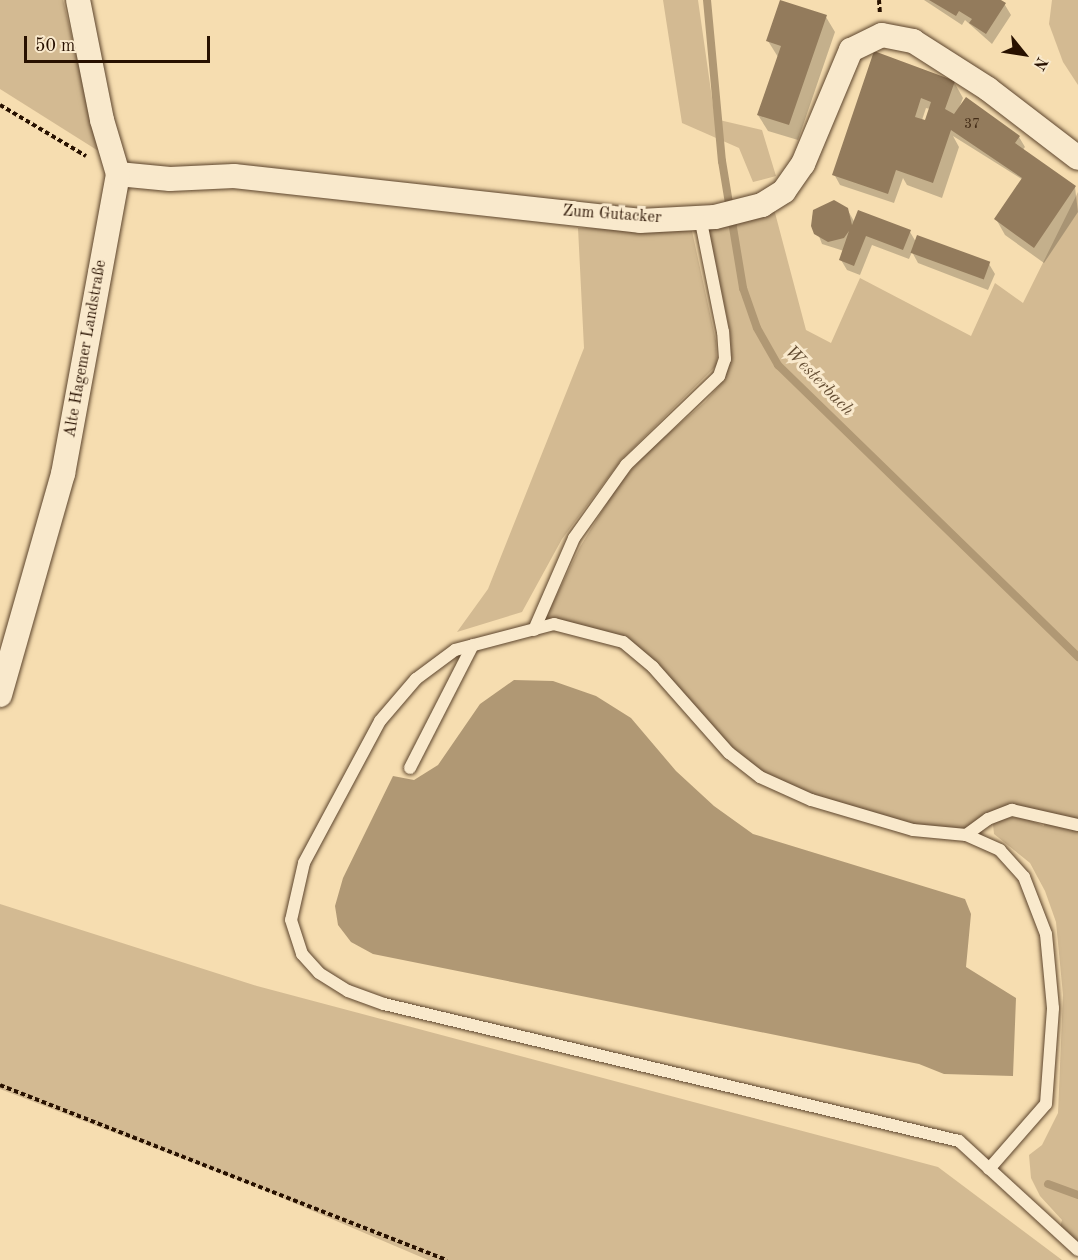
<!DOCTYPE html>
<meta charset="utf-8">
<style>
body{margin:0}
#map{position:relative;width:1078px;height:1260px;overflow:hidden;background:#f6ddb0;font-family:"Old Standard TT",serif}
div>[style]{position:absolute}
.green>*{inset:0;background:#d3ba92}
.water>*{inset:0;background:#b09874}
.shadow>*{inset:0;background:#0003}
.stream>*{height:8px;margin:-4px;padding:0 4px;transform-origin:4px;border-radius:4px;background:#b09874}
.building>*{inset:0;background:#937b5c;transform-origin:0 0}
.path>*{height:4px;margin-top:-2px;transform-origin:0;background:repeating-linear-gradient(90deg,#281100 0 4.5px,transparent 0 7.5px)}
.roads{filter:drop-shadow(0 0 2px #5c442c) drop-shadow(0 0 2px #5c442c)}
.service>*{height:12px;margin:-6px;padding:0 6px;transform-origin:6px;border-radius:6px;background:#f9e9cc}
.minor>*{height:24px;margin:-12px;padding:0 12px;transform-origin:12px;border-radius:12px;background:#f9e9cc}
span{translate:-50% -50%;white-space:nowrap;text-align:center;line-height:1.15;-webkit-text-stroke:6px #f9e9cc;paint-order:stroke}
.number-label{font-size:14px;color:#432c17}
.number-label span{-webkit-text-stroke-width:0}
.street-label{font-size:16px;color:#281100}
.water-label{font-size:18px;color:#654e34;font-style:italic}
.north{position:absolute;left:994px;top:24px;width:60px;height:60px;-webkit-text-stroke:4px #f9e9cc;paint-order:stroke;rotate:120deg;font-size:16px;font-weight:700;line-height:24px;text-align:center;color:#281100}
.north::after{content:'';display:block;margin:auto;width:21px;height:27px;background:#281100;clip-path:polygon(50% 0,100% 100%,50% 72%,0 100%)}
.scale{position:absolute;left:24px;top:36px;width:186px;height:27px;box-sizing:border-box;border:3px solid #281100;border-top:0;padding-left:8px;font-size:18px;line-height:21px;white-space:nowrap;color:#281100;-webkit-text-stroke:4px #f9e9cc;paint-order:stroke}
</style>
<div id="map">
<div class="green">
<div style="clip-path:polygon(0 0,63px 0,100px 152px,0 89px)"></div>
<div style="clip-path:polygon(663px 0,698px 0,715px 119px,762px 130px,776px 176px,753px 182px,739px 148px,682px 123px)"></div>
<div style="clip-path:polygon(1052px 0,1078px 0,1078px 85px,1063px 62px,1049px 24px)"></div>
<div style="clip-path:polygon(1078px 192px,1078px 1244px,1060px 1227px,1062px 1220px,1040px 1196px,1031px 1178px,1029px 1155px,1042px 1145px,1058px 1113px,1063px 995px,1056px 922px,1045px 891px,1030px 863px,994px 834px,993px 824px,1002px 818px,1022px 817px,1044px 826px,1045px 812px,1013px 805px,965px 829px,913px 825px,813px 795px,762px 773px,733px 751px,627px 639px,546px 617px,580px 547px,618px 485px,647px 452px,705px 402px,724px 380px,731px 360px,730px 332px,708px 225px,774px 209px,806px 330px,831px 343px,860px 278px,971px 336px,995px 283px,1023px 303px)"></div>
<div style="clip-path:polygon(578px 228px,692px 231px,716px 341px,717px 365px,622px 459px,562px 539px,522px 612px,457px 632px,488px 589px,584px 348px)"></div>
<div style="clip-path:polygon(0 904px,257px 986px,938px 1167px,1062px 1260px,428px 1260px,261px 1189px,0 1089px)"></div>
</div>
<div class="water">
<div style="clip-path:polygon(514px 680px,553px 681px,596px 696px,631px 718px,676px 771px,714px 806px,753px 834px,965px 899px,971px 914px,966px 967px,1016px 998px,1013px 1076px,944px 1074px,919px 1064px,373px 954px,351px 942px,338px 925px,335px 906px,343px 878px,393px 776px,414px 780px,438px 765px,480px 704px)"></div>
</div>
<div class="shadow">
<div style="clip-path:polygon(924px 0,995px 0,1005px 5px,1011px 15px,992px 44px,965px 20px,962px 25px)"></div>
<div style="clip-path:polygon(826px 17px,835px 32px,798px 140px,768px 131px,758px 115px,778px 57px,768px 41px)"></div>
<div style="clip-path:polygon(evenodd,875px 53px,954px 82px,963px 98px,959px 108px,1019px 137px,1025px 147px,1022px 151px,1075px 187px,1078px 212px,1044px 263px,1005px 235px,996px 219px,1023px 180px,953px 136px,959px 147px,942px 198px,907px 185px,903px 178px,894px 203px,840px 185px,834px 174px,875px 53px,926px 108px,930px 109px,926px 124px,922px 120px,926px 108px)"></div>
<div style="clip-path:polygon(833px 201px,847px 209px,855px 223px,910px 232px,916px 242px,989px 264px,995px 274px,988px 290px,918px 263px,912px 252px,909px 259px,872px 245px,860px 275px,847px 270px,841px 260px,844px 251px,822px 244px,812px 218px,814px 211px)"></div>
</div>
<div class="stream">
<div style="left:707px;top:0;width:162px;rotate:84.7deg"></div>
<div style="left:722px;top:161px;width:129px;rotate:80.6deg"></div>
<div style="left:743px;top:288px;width:42px;rotate:70.7deg"></div>
<div style="left:757px;top:328px;width:43px;rotate:60.4deg"></div>
<div style="left:778px;top:365px;width:419px;rotate:44.2deg"></div>
<div style="left:1048px;top:1184px;width:32px;rotate:20deg"></div>
</div>
<div class="building">
<div style="clip-path:polygon(780px 0,827px 15px,789px 125px,757px 115px,781px 46px,766px 41px)"></div>
<div style="clip-path:polygon(929px 0,1001px 0,1006px 3px,986px 34px,969px 23px,972px 19px,959px 11px,956px 16px)"></div>
<div style="clip-path:polygon(evenodd,874px 51px,955px 81px,945px 109px,954px 114px,966px 97px,1020px 136px,1015px 143px,1076px 186px,1034px 248px,994px 219px,1022px 178px,951px 130px,933px 183px,896px 170px,888px 194px,832px 175px,874px 51px,921px 98px,931px 102px,925px 120px,915px 117px,921px 98px)"></div>
<div style="clip-path:polygon(834px 200px,848px 208px,852px 225px,858px 210px,911px 230px,903px 250px,866px 236px,854px 266px,839px 260px,849px 231px,844px 238px,828px 242px,814px 234px,811px 226px,813px 210px)"></div>
<div style="left:917px;top:235px;width:78px;height:19px;rotate:20deg"></div>
</div>
<div class="path">
<div style="left:879px;top:0;width:13px;rotate:86deg"></div>
<div style="left:0;top:105px;width:100px;rotate:30.7deg"></div>
<div style="left:0;top:1085px;width:480px;rotate:21.4deg"></div>
</div>
<div class="roads">
<div class="service">
<div style="left:534px;top:630px;width:100px;rotate:-66.5deg"></div>
<div style="left:574px;top:538px;width:90px;rotate:-54.5deg"></div>
<div style="left:626px;top:465px;width:129px;rotate:-43.7deg"></div>
<div style="left:719px;top:376px;width:18px;rotate:-71deg"></div>
<div style="left:725px;top:359px;width:27px;rotate:-94deg"></div>
<div style="left:723px;top:332px;width:117px;rotate:-101.3deg"></div>
<div style="left:410px;top:768px;width:138px;rotate:-62.9deg"></div>
<div style="left:966px;top:835px;width:27px;rotate:-36deg"></div>
<div style="left:988px;top:819px;width:26px;rotate:-21deg"></div>
<div style="left:1012px;top:810px;width:68px;rotate:12.8deg"></div>
<div style="left:989px;top:1169px;width:86px;rotate:-48.8deg"></div>
<div style="left:1046px;top:1104px;width:96px;rotate:-85.8deg"></div>
<div style="left:1053px;top:1008px;width:74px;rotate:-95.4deg"></div>
<div style="left:1046px;top:934px;width:61px;rotate:-111.1deg"></div>
<div style="left:1024px;top:877px;width:36px;rotate:-132deg"></div>
<div style="left:1000px;top:850px;width:37px;rotate:-156deg"></div>
<div style="left:966px;top:835px;width:53px;rotate:-174.6deg"></div>
<div style="left:913px;top:830px;width:106px;rotate:-163.6deg"></div>
<div style="left:811px;top:800px;width:56px;rotate:-155.7deg"></div>
<div style="left:760px;top:777px;width:39px;rotate:-142deg"></div>
<div style="left:729px;top:753px;width:115px;rotate:-131.5deg"></div>
<div style="left:653px;top:667px;width:39px;rotate:-140deg"></div>
<div style="left:623px;top:642px;width:71px;rotate:-165.4deg"></div>
<div style="left:554px;top:624px;width:102px;rotate:165.3deg"></div>
<div style="left:455px;top:650px;width:49px;rotate:143.4deg"></div>
<div style="left:416px;top:679px;width:55px;rotate:130.6deg"></div>
<div style="left:380px;top:721px;width:161px;rotate:118.2deg"></div>
<div style="left:304px;top:863px;width:58px;rotate:102.8deg"></div>
<div style="left:291px;top:920px;width:36px;rotate:72deg"></div>
<div style="left:302px;top:954px;width:25px;rotate:48deg"></div>
<div style="left:319px;top:973px;width:34px;rotate:32deg"></div>
<div style="left:348px;top:991px;width:38px;rotate:20deg"></div>
<div style="left:384px;top:1004px;width:591px;rotate:13.4deg"></div>
<div style="left:959px;top:1141px;width:161px;rotate:42.5deg"></div>
</div>
<div class="minor">
<div style="left:118px;top:174px;width:52px;rotate:5.5deg"></div>
<div style="left:170px;top:179px;width:64px;rotate:-2.7deg"></div>
<div style="left:234px;top:176px;width:408px;rotate:6.3deg"></div>
<div style="left:640px;top:221px;width:75px;rotate:-3.1deg"></div>
<div style="left:715px;top:217px;width:49px;rotate:-14.3deg"></div>
<div style="left:762px;top:205px;width:26px;rotate:-32deg"></div>
<div style="left:784px;top:191px;width:33px;rotate:-55deg"></div>
<div style="left:803px;top:164px;width:124px;rotate:-67.2deg"></div>
<div style="left:851px;top:50px;width:34px;rotate:-26deg"></div>
<div style="left:882px;top:35px;width:32px;rotate:11deg"></div>
<div style="left:913px;top:41px;width:89px;rotate:32.6deg"></div>
<div style="left:988px;top:89px;width:113px;rotate:37.5deg"></div>
<div style="left:0;top:695px;width:230px;rotate:-74.1deg"></div>
<div style="left:63px;top:474px;width:305px;rotate:-79.6deg"></div>
<div style="left:118px;top:174px;width:56px;rotate:-106.5deg"></div>
<div style="left:102px;top:120px;width:122px;rotate:-101.3deg"></div>
</div>
</div>
<div class="number-label">
<span style="left:972px;top:124px">37</span>
</div>
<div class="street-label">
<span style="left:612px;top:215px;rotate:4deg">Zum Gutacker</span>
<span style="left:86px;top:349px;rotate:-80deg">Alte Hagemer Landstraße</span>
</div>
<div class="water-label">
<span style="left:819px;top:381px;rotate:46deg">Westerbach</span>
</div>
<div class="north">N</div>
<div class="scale">50 m</div>
</div>
